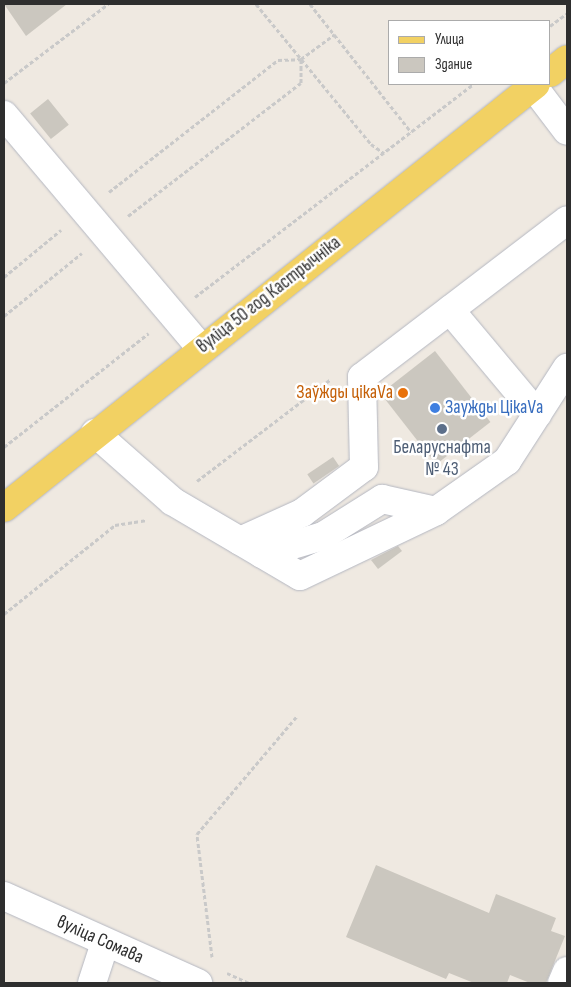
<!DOCTYPE html>
<meta charset="utf-8">
<style>
body{margin:0}
#map{position:relative;width:571px;height:987px;overflow:hidden;background:#efe9e1;font-family:"Sofia Sans Condensed",sans-serif}
div>[style]{position:absolute}
.building>*{inset:0;background:#cbc7bf;transform-origin:0 0}
.path>*{height:3px;margin-top:-1.5px;transform-origin:0;background:repeating-linear-gradient(90deg,#c9c9c9 0 4px,transparent 0 6.5px)}
.roads{filter:drop-shadow(0 0 1px #b4b7c1) drop-shadow(0 0 1px #b4b7c1)}
.minor>*{height:28px;margin:-14px;padding:0 14px;transform-origin:14px;border-radius:14px;background:#fff}
.major>*{height:28px;margin:-14px;padding:0 14px;transform-origin:14px;border-radius:14px;background:#f2d163}
.dots>*{width:14px;height:14px;translate:-50% -50%;box-sizing:border-box;border:2px solid #fff;border-radius:50%}
span{translate:-50% -50%;white-space:nowrap;text-align:center;line-height:1.15;-webkit-text-stroke:5px #fff;paint-order:stroke}
.street-label{font-size:19px;color:#2e2e2e}
.food-label{font-size:19px;color:#c56008}
.right{translate:-100% -50%;text-align:right}
.shop-label{font-size:19px;color:#366cbe}
.left{translate:0 -50%;text-align:left}
.service-label{font-size:19px;color:#4e5e75}
.frame{position:absolute;inset:0;border:5px solid #2e2e2e;pointer-events:none}
.legend{position:absolute;left:388px;top:20px;width:162px;height:65px;box-sizing:border-box;background:#fff;border:1px solid #ababab;margin:0;padding:6px 9px;list-style:none;font-size:15px;color:#2e2e2e}
.legend li{display:flex;align-items:center;gap:10px;height:25px}
.legend b{width:25px;border:1px solid #ababab}
</style>
<div id="map">
<div class="building">
<div style="clip-path:polygon(4px 4px,67px 4px,26px 36px)"></div>
<div style="left:48px;top:99px;width:33px;height:23px;rotate:51deg"></div>
<div style="left:435px;top:351px;width:90px;height:69px;rotate:52deg"></div>
<div style="left:333px;top:457px;width:11px;height:31px;rotate:56deg"></div>
<div style="clip-path:polygon(398px 546px,402px 551px,378px 569px,371px 560px)"></div>
<div style="clip-path:polygon(376px 865px,489px 913px,496px 894px,556px 918px,551px 931px,565px 936px,546px 983px,530px 983px,510px 975px,507px 983px,474px 983px,449px 973px,446px 979px,346px 937px)"></div>
</div>
<div class="path">
<div style="left:256px;top:4px;width:181px;rotate:50.6deg"></div>
<div style="left:371px;top:144px;width:16px;rotate:35deg"></div>
<div style="left:310px;top:4px;width:163px;rotate:51.7deg"></div>
<div style="left:550px;top:26px;width:21px;rotate:-37deg"></div>
<div style="left:4px;top:83px;width:131px;rotate:-37.2deg"></div>
<div style="left:109px;top:192px;width:214px;rotate:-38deg"></div>
<div style="left:278px;top:60px;width:23px;rotate:-2deg"></div>
<div style="left:128px;top:216px;width:218px;rotate:-37.6deg"></div>
<div style="left:301px;top:83px;width:24px;rotate:-90deg"></div>
<div style="left:301px;top:59px;width:42px;rotate:-36.3deg"></div>
<div style="left:4px;top:277px;width:74px;rotate:-39.5deg"></div>
<div style="left:195px;top:297px;width:351px;rotate:-37.4deg"></div>
<div style="left:4px;top:316px;width:100px;rotate:-38.9deg"></div>
<div style="left:4px;top:447px;width:184px;rotate:-38.2deg"></div>
<div style="left:197px;top:481px;width:168px;rotate:-37.3deg"></div>
<div style="left:4px;top:614px;width:142px;rotate:-38.7deg"></div>
<div style="left:115px;top:525px;width:31px;rotate:-9deg"></div>
<div style="left:212px;top:957px;width:124px;rotate:-97deg"></div>
<div style="left:197px;top:834px;width:155px;rotate:-49.7deg"></div>
<div style="left:227px;top:973px;width:24px;rotate:24deg"></div>
</div>
<div class="roads">
<div class="minor">
<div style="left:533px;top:86px;width:56px;rotate:52.9deg"></div>
<div style="left:4px;top:115px;width:305px;rotate:49.8deg"></div>
<div style="left:450px;top:310px;width:136px;rotate:50.1deg"></div>
<div style="left:95px;top:433px;width:103px;rotate:41.4deg"></div>
<div style="left:172px;top:501px;width:148px;rotate:30.4deg"></div>
<div style="left:300px;top:576px;width:151px;rotate:-25.5deg"></div>
<div style="left:436px;top:511px;width:87px;rotate:-35.2deg"></div>
<div style="left:507px;top:461px;width:111px;rotate:-57.2deg"></div>
<div style="left:240px;top:541px;width:68px;rotate:-24.3deg"></div>
<div style="left:302px;top:513px;width:77px;rotate:-36.6deg"></div>
<div style="left:364px;top:467px;width:90px;rotate:-91.3deg"></div>
<div style="left:362px;top:377px;width:258px;rotate:-37.4deg"></div>
<div style="left:262px;top:554px;width:64px;rotate:-16.4deg"></div>
<div style="left:323px;top:536px;width:70px;rotate:-32.1deg"></div>
<div style="left:382px;top:499px;width:55px;rotate:12.5deg"></div>
<div style="left:4px;top:896px;width:213px;rotate:24.2deg"></div>
<div style="left:92px;top:983px;width:42px;rotate:-72deg"></div>
<div style="left:562px;top:983px;width:13px;rotate:-67deg"></div>
</div>
<div class="major">
<div style="left:550px;top:73px;width:22px;rotate:-39deg"></div>
<div style="left:4px;top:508px;width:680px;rotate:-38.55deg"></div>
</div>
</div>
<div class="dots">
<div style="left:403px;top:393px;background:#e8710a"></div>
<div style="left:435px;top:408px;background:#3f7fe0"></div>
<div style="left:442px;top:429px;background:#5c6f8a"></div>
</div>
<div class="street-label">
<span style="left:269px;top:295px;rotate:-38deg">вуліца 50 год Кастрычніка</span>
<span style="left:100px;top:940px;rotate:24deg">вуліца Сомава</span>
</div>
<div class="food-label">
<span class="right" style="left:393px;top:393px">Заўжды цікаVа</span>
</div>
<div class="shop-label">
<span class="left" style="left:445px;top:408px">Заужды ЦікаVа</span>
</div>
<div class="service-label">
<span style="left:442px;top:459px">Беларуснафта<br>№ 43</span>
</div>
<div class="frame"></div>
<ul class="legend">
<li><b style="height:6px;background:#f2d163"></b>Улица</li>
<li><b style="height:14px;background:#cbc7bf"></b>Здание</li>
</ul>
</div>
